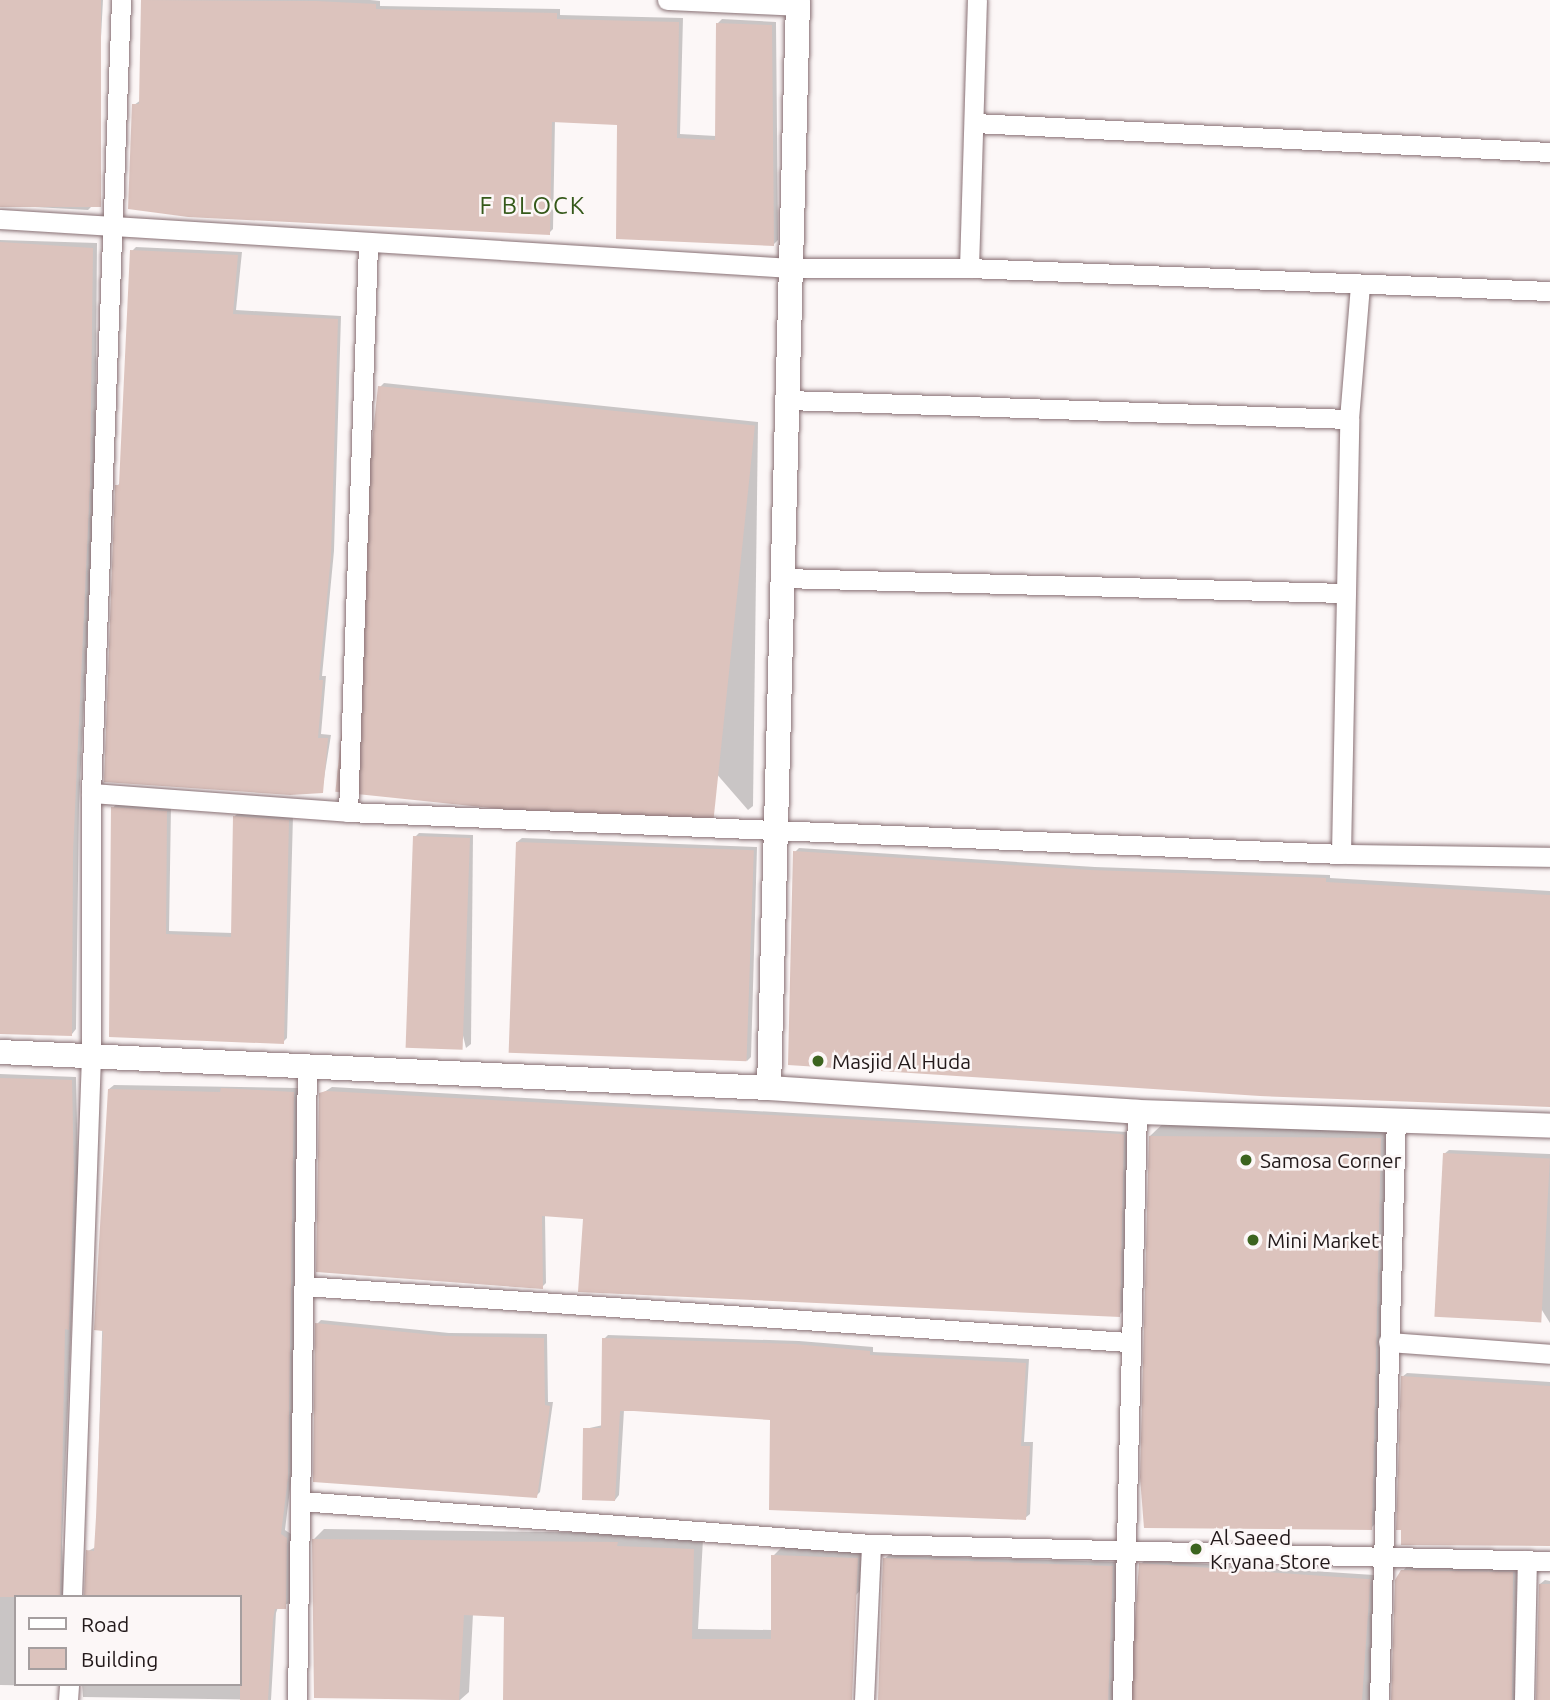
<!DOCTYPE html>
<style>
body{margin:0}
#map{position:relative;width:1550px;height:1700px;overflow:hidden;background:#fcf7f7;font-family:Ubuntu,sans-serif}
div>[style]{position:absolute}
.shadow>*{inset:0;background:#0003}
.building>*{inset:0;background:#dcc3bd;transform-origin:0 0}
.roads{filter:drop-shadow(0 0 2px #887074) drop-shadow(0 0 2px #887074)}
.minor>*{height:19px;margin:-9.5px;padding:0 9.5px;transform-origin:9.5px;border-radius:9.5px;background:#fff}
.tertiary>*{height:24px;margin:-12px;padding:0 12px;transform-origin:12px;border-radius:12px;background:#fff}
.dots>*{width:19px;height:19px;translate:-50% -50%;box-sizing:border-box;border:4px solid #fcf7f7;border-radius:50%}
span{translate:-50% -50%;white-space:nowrap;text-align:center;line-height:1.15;-webkit-text-stroke:5px #fcf7f7;paint-order:stroke}
.poi-label{font-size:21px;color:#22191a}
.left{translate:0 -50%;text-align:left}
.quarter-label{font-size:24px;color:#35591a;letter-spacing:2px}
.legend{position:absolute;left:14px;top:1595px;width:228px;height:91px;box-sizing:border-box;background:#fcf7f7;border:2px solid #a59e9f;margin:0;padding:9px 12px;list-style:none;font-size:21px;color:#22191a}
.legend li{display:flex;align-items:center;gap:14px;height:35px}
.legend b{width:35px;border:2px solid #a59e9f}
</style>
<div id="map">
<div class="shadow">
<div style="clip-path:polygon(0 0,103px 0,92px 206px,88px 210px,0 205px)"></div>
<div style="clip-path:polygon(143px 0,370px 0,380px 1px,380px 6px,560px 9px,560px 15px,683px 18px,680px 134px,716px 136px,718px 23px,722px 19px,776px 22px,778px 240px,774px 244px,619px 123px,555px 120px,553px 229px,549px 233px,134px 105px,141px 100px)"></div>
<div style="clip-path:polygon(0 240px,97px 243px,95px 478px,79px 805px,76px 1029px,72px 1034px,0 1032px)"></div>
<div style="clip-path:polygon(136px 247px,242px 252px,236px 310px,341px 316px,334px 551px,322px 676px,326px 676px,321px 734px,331px 735px,322px 791px,117px 486px,121px 482px,132px 251px)"></div>
<div style="clip-path:polygon(384px 383px,758px 422px,753px 806px,748px 810px,380px 387px)"></div>
<div style="clip-path:polygon(117px 803px,171px 807px,169px 931px,233px 933px,235px 816px,239px 812px,293px 816px,287px 1038px,283px 1042px,110px 1035px,113px 808px)"></div>
<div style="clip-path:polygon(419px 833px,473px 835px,471px 1044px,466px 1048px,415px 837px)"></div>
<div style="clip-path:polygon(522px 838px,757px 847px,751px 1057px,747px 1061px,517px 842px)"></div>
<div style="clip-path:polygon(799px 848px,1095px 867px,1330px 875px,1330px 878px,1550px 891px,1550px 1105px,795px 852px)"></div>
<div style="clip-path:polygon(0 1074px,76px 1077px,78px 1172px,62px 1544px,64px 1593px,67px 1597px,16px 1597px,16px 1684px,56px 1686px,0 1685px)"></div>
<div style="clip-path:polygon(114px 1085px,298px 1088px,292px 1473px,285px 1530px,291px 1534px,290px 1603px,278px 1607px,276px 1613px,271px 1700px,83px 1697px,82px 1684px,240px 1684px,240px 1597px,88px 1551px,96px 1547px,109px 1089px)"></div>
<div style="clip-path:polygon(332px 1087px,1128px 1132px,1123px 1311px,1119px 1315px,585px 1218px,545px 1215px,546px 1283px,542px 1287px,321px 1094px)"></div>
<div style="clip-path:polygon(1170px 1117px,1399px 1120px,1390px 1509px,1371px 1528px,1150px 1136px)"></div>
<div style="clip-path:polygon(1449px 1150px,1550px 1154px,1550px 1323px,1444px 1154px)"></div>
<div style="clip-path:polygon(321px 1320px,449px 1333px,547px 1334px,548px 1402px,553px 1402px,540px 1492px,536px 1496px,317px 1324px)"></div>
<div style="clip-path:polygon(608px 1335px,799px 1341px,873px 1347px,873px 1352px,1029px 1359px,1024px 1442px,1033px 1442px,1030px 1514px,1025px 1518px,771px 1418px,624px 1410px,619px 1495px,615px 1500px,585px 1429px,603px 1425px,604px 1339px)"></div>
<div style="clip-path:polygon(1407px 1373px,1550px 1382px,1550px 1544px,1403px 1543px,1402px 1377px)"></div>
<div style="clip-path:polygon(324px 1529px,627px 1533px,627px 1537px,703px 1539px,698px 1629px,772px 1630px,773px 1556px,783px 1546px,868px 1549px,866px 1584px,856px 1595px,850px 1700px,505px 1700px,506px 1615px,473px 1614px,469px 1692px,460px 1700px,315px 1696px,314px 1539px)"></div>
<div style="clip-path:polygon(889px 1555px,1117px 1562px,1118px 1700px,880px 1700px,884px 1559px)"></div>
<div style="clip-path:polygon(1145px 1560px,1374px 1575px,1375px 1700px,1136px 1700px,1141px 1564px)"></div>
<div style="clip-path:polygon(1407px 1566px,1517px 1569px,1515px 1695px,1520px 1700px,1393px 1700px,1403px 1571px)"></div>
<div style="clip-path:polygon(1545px 1580px,1550px 1581px,1550px 1700px,1538px 1700px,1540px 1584px)"></div>
</div>
<div class="building">
<div style="left:0;top:0;width:101px;height:207px"></div>
<div style="clip-path:polygon(141px 0,316px 1px,376px 4px,376px 9px,557px 13px,557px 19px,679px 22px,677px 138px,715px 140px,716px 23px,772px 25px,774px 246px,616px 239px,617px 125px,552px 122px,550px 235px,188px 217px,128px 209px,132px 104px,139px 104px)"></div>
<div style="clip-path:polygon(0 242px,93px 248px,90px 484px,73px 852px,72px 1036px,0 1034px)"></div>
<div style="clip-path:polygon(130px 250px,238px 255px,233px 314px,338px 319px,331px 556px,319px 680px,323px 680px,318px 738px,328px 738px,323px 793px,290px 795px,104px 782px,115px 485px,119px 485px)"></div>
<div style="left:378px;top:386px;width:379px;height:408px;rotate:6deg"></div>
<div style="clip-path:polygon(111px 807px,167px 811px,166px 934px,231px 937px,233px 816px,289px 820px,284px 1044px,109px 1037px)"></div>
<div style="left:413px;top:836px;width:57px;height:212px;rotate:2deg"></div>
<div style="left:516px;top:842px;width:238px;height:211px;rotate:2deg"></div>
<div style="clip-path:polygon(793px 851px,1090px 870px,1326px 878px,1326px 882px,1550px 895px,1550px 1107px,1260px 1096px,788px 1065px)"></div>
<div style="clip-path:polygon(0 1078px,72px 1080px,74px 1177px,69px 1330px,65px 1329px,60px 1597px,0 1597px)"></div>
<div style="clip-path:polygon(221px 1088px,294px 1092px,288px 1478px,281px 1534px,287px 1538px,286px 1609px,275px 1609px,273px 1619px,268px 1700px,240px 1700px,240px 1597px,84px 1597px,86px 1550px,94px 1551px,96px 1517px,103px 1331px,94px 1330px,108px 1089px,220px 1092px)"></div>
<div style="clip-path:polygon(326px 1091px,1120px 1134px,1124px 1135px,1120px 1317px,578px 1292px,583px 1219px,542px 1216px,543px 1289px,316px 1272px,319px 1093px)"></div>
<div style="clip-path:polygon(1149px 1136px,1381px 1138px,1372px 1530px,1144px 1528px,1140px 1477px)"></div>
<div style="left:1443px;top:1153px;width:107px;height:164px;rotate:3deg"></div>
<div style="clip-path:polygon(315px 1323px,444px 1336px,544px 1338px,545px 1405px,550px 1406px,537px 1498px,313px 1482px)"></div>
<div style="clip-path:polygon(602px 1338px,794px 1344px,870px 1351px,870px 1355px,1026px 1363px,1021px 1446px,1030px 1446px,1026px 1520px,769px 1510px,770px 1420px,634px 1411px,620px 1411px,615px 1501px,582px 1500px,583px 1428px,601px 1428px)"></div>
<div style="clip-path:polygon(1401px 1376px,1550px 1386px,1550px 1546px,1401px 1545px,1401px 1530px,1396px 1530px)"></div>
<div style="clip-path:polygon(312px 1539px,618px 1542px,617px 1546px,694px 1549px,692px 1639px,771px 1639px,771px 1555px,858px 1558px,852px 1700px,503px 1700px,504px 1617px,464px 1615px,459px 1700px,314px 1698px)"></div>
<div style="left:883px;top:1558px;width:230px;height:142px;rotate:2deg"></div>
<div style="left:1139px;top:1563px;width:232px;height:137px;rotate:4deg"></div>
<div style="clip-path:polygon(1401px 1570px,1513px 1572px,1512px 1700px,1391px 1700px,1395px 1580px)"></div>
<div style="clip-path:polygon(1539px 1584px,1550px 1584px,1550px 1700px,1536px 1700px)"></div>
</div>
<div class="roads">
<div class="minor">
<div style="left:667px;top:0;width:131px;rotate:2.6deg"></div>
<div style="left:975px;top:123px;width:576px;rotate:2.89deg"></div>
<div style="left:0;top:219px;width:793px;rotate:3.54deg"></div>
<div style="left:791px;top:268px;width:178px"></div>
<div style="left:969px;top:268px;width:581px;rotate:2.27deg"></div>
<div style="left:969px;top:268px;width:268px;rotate:-88.3deg"></div>
<div style="left:788px;top:400px;width:561px;rotate:1.94deg"></div>
<div style="left:783px;top:578px;width:563px;rotate:1.53deg"></div>
<div style="left:91px;top:793px;width:258px;rotate:4.2deg"></div>
<div style="left:348px;top:812px;width:994px;rotate:2.42deg"></div>
<div style="left:1341px;top:854px;width:209px;rotate:0.8deg"></div>
<div style="left:348px;top:812px;width:567px;rotate:-87.98deg"></div>
<div style="left:1341px;top:854px;width:435px;rotate:-88.9deg"></div>
<div style="left:1349px;top:419px;width:135px;rotate:-85.3deg"></div>
<div style="left:304px;top:1286px;width:826px;rotate:3.89deg"></div>
<div style="left:1388px;top:1342px;width:162px;rotate:4.2deg"></div>
<div style="left:300px;top:1501px;width:573px;rotate:4.31deg"></div>
<div style="left:72px;top:1597px;width:541px;rotate:-87.99deg"></div>
<div style="left:91px;top:1056px;width:263px;rotate:-90deg"></div>
<div style="left:91px;top:793px;width:794px;rotate:-87.83deg"></div>
<div style="left:68px;top:1700px;width:16px;rotate:-86deg"></div>
<div style="left:297px;top:1700px;width:635px;rotate:-89.1deg"></div>
<div style="left:864px;top:1700px;width:156px;rotate:-87.4deg"></div>
<div style="left:871px;top:1544px;width:679px;rotate:1.43deg"></div>
<div style="left:1122px;top:1700px;width:588px;rotate:-88.54deg"></div>
<div style="left:1379px;top:1700px;width:582px;rotate:-88.33deg"></div>
<div style="left:1524px;top:1700px;width:140px;rotate:-88.8deg"></div>
</div>
<div class="tertiary">
<div style="left:0;top:1052px;width:770px;rotate:2.68deg"></div>
<div style="left:769px;top:1088px;width:369px;rotate:3.7deg"></div>
<div style="left:1137px;top:1112px;width:413px;rotate:1.9deg"></div>
<div style="left:769px;top:1088px;width:1088px;rotate:-88.47deg"></div>
</div>
</div>
<div class="dots">
<div style="left:818px;top:1061px;background:#3c641f"></div>
<div style="left:1246px;top:1160px;background:#3c641f"></div>
<div style="left:1253px;top:1240px;background:#3c641f"></div>
<div style="left:1196px;top:1549px;background:#3c641f"></div>
</div>
<div class="poi-label">
<span class="left" style="left:832px;top:1061px">Masjid Al Huda</span>
<span class="left" style="left:1260px;top:1160px">Samosa Corner</span>
<span class="left" style="left:1267px;top:1240px">Mini Market</span>
<span class="left" style="left:1210px;top:1549px">Al Saeed<br>Kryana Store</span>
</div>
<div class="quarter-label">
<span style="left:533px;top:206px">F BLOCK</span>
</div>
<ul class="legend">
<li><b style="height:9px;background:#fff"></b>Road</li>
<li><b style="height:19px;background:#dcc3bd"></b>Building</li>
</ul>
</div>
